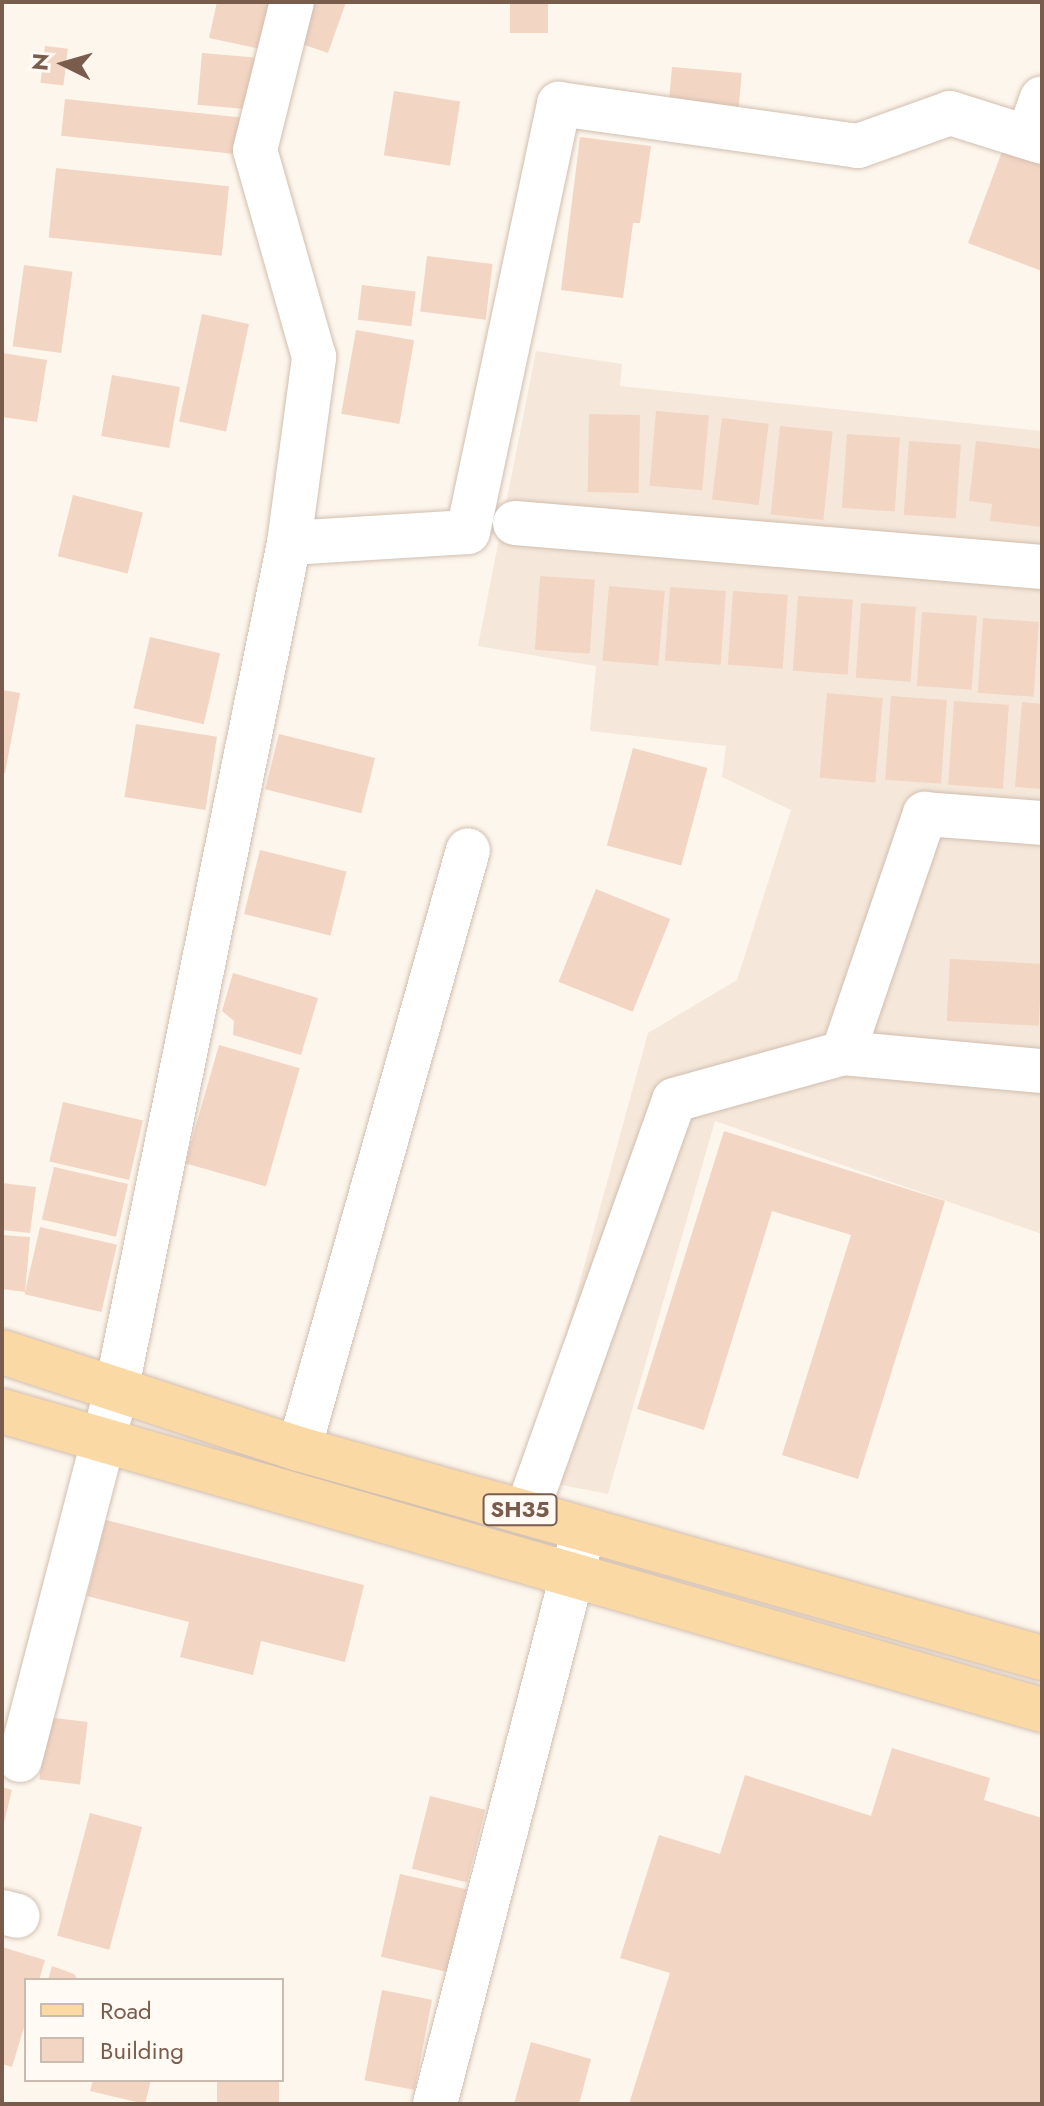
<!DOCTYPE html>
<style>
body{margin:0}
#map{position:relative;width:1044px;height:2106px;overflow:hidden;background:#fdf6ec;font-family:Jost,sans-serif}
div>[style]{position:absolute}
.residential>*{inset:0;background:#f5e8da}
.building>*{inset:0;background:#f3d5c3;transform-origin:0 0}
.roads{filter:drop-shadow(0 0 2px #d1beb0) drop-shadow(0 0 2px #d1beb0)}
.minor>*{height:44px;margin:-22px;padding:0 22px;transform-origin:22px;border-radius:22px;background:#fff}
.primary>*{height:44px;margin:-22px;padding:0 22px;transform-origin:22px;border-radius:22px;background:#fbd9a5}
span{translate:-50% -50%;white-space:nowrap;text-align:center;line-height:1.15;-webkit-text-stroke:6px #fffaf3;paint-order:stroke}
.shield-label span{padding:2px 6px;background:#fffaf3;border:2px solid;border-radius:6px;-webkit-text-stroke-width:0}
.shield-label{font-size:22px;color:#7a5c4d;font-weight:700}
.frame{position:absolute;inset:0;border:4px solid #7a5c4d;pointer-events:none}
.legend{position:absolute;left:24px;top:1978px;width:260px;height:104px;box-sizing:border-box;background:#fffaf3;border:2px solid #cabbb1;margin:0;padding:10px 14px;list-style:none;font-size:24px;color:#7a5c4d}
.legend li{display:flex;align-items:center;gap:16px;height:40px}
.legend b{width:40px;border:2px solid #cabbb1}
.north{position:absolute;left:24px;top:24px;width:80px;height:80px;-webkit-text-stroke:6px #fffaf3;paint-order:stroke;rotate:275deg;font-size:22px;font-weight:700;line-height:32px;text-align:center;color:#7a5c4d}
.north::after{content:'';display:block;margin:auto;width:28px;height:36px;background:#7a5c4d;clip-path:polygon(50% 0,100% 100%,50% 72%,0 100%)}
</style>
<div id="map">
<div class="residential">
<div style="clip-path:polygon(536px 351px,622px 364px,620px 386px,1042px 431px,1042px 1234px,715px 1121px,608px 1494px,526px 1478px,648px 1033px,737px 980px,791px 810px,722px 777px,726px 746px,590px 731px,596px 666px,478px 646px)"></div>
</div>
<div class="building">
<div style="clip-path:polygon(217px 2px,271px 2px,261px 49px,209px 38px)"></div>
<div style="clip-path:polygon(304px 2px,346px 2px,328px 53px,290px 40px)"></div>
<div style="left:510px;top:2px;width:38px;height:31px"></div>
<div style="left:45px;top:46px;width:23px;height:37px;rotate:7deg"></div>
<div style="left:202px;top:53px;width:53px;height:52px;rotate:5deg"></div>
<div style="left:672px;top:67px;width:70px;height:36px;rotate:5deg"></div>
<div style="left:394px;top:91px;width:67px;height:65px;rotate:9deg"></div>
<div style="left:65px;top:99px;width:177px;height:37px;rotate:6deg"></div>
<div style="clip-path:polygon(580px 137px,651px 146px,640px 223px,633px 223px,623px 298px,561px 290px)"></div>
<div style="clip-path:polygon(1003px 149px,1042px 163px,1042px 271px,968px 243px)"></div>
<div style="left:56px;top:168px;width:174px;height:70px;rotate:6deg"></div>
<div style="left:427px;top:256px;width:66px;height:56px;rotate:7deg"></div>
<div style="left:24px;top:265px;width:49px;height:82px;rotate:8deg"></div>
<div style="left:362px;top:285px;width:54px;height:35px;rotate:7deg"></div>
<div style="left:202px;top:314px;width:48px;height:110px;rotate:12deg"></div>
<div style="left:356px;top:330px;width:59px;height:85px;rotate:10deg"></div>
<div style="clip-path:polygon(2px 353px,47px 360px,37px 422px,2px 417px)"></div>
<div style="left:112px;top:375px;width:69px;height:62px;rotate:10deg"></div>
<div style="left:656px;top:411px;width:53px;height:75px;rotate:5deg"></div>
<div style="left:589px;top:414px;width:51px;height:78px;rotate:1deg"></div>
<div style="left:722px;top:418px;width:47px;height:82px;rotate:7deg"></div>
<div style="left:780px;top:426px;width:53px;height:89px;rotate:6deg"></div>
<div style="left:847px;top:434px;width:53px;height:74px;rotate:4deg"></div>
<div style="left:909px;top:441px;width:52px;height:74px;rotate:4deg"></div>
<div style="clip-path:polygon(976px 441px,1042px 449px,1042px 527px,990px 521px,992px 504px,969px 501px)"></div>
<div style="left:73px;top:495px;width:72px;height:63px;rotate:14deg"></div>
<div style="left:540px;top:576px;width:55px;height:74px;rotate:4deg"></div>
<div style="left:609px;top:586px;width:56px;height:75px;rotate:5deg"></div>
<div style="left:670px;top:587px;width:56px;height:74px;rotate:4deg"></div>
<div style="left:733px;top:591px;width:55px;height:74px;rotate:4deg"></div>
<div style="left:798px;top:596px;width:55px;height:75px;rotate:4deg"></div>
<div style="left:861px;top:603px;width:55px;height:75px;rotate:4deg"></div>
<div style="left:922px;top:612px;width:55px;height:74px;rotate:4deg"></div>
<div style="left:983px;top:618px;width:56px;height:75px;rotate:4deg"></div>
<div style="left:150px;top:637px;width:72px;height:73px;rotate:13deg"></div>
<div style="clip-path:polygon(2px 690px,20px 693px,5px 773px,2px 773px)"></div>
<div style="left:827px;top:693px;width:56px;height:85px;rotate:5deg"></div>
<div style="left:891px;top:696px;width:56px;height:84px;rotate:4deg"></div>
<div style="left:954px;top:701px;width:55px;height:84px;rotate:4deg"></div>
<div style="clip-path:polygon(1022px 702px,1042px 704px,1042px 789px,1015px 787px)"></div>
<div style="left:136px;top:724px;width:82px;height:74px;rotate:9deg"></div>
<div style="left:279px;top:734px;width:99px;height:57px;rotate:14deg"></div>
<div style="left:633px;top:748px;width:77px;height:101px;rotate:15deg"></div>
<div style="left:260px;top:850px;width:89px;height:66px;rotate:14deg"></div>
<div style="left:596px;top:889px;width:80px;height:100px;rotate:22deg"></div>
<div style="left:950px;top:959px;width:92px;height:62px;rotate:3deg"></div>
<div style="clip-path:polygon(233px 973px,318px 998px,301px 1055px,233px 1035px,234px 1021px,222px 1011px)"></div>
<div style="left:219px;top:1045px;width:84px;height:123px;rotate:16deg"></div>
<div style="left:63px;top:1102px;width:82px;height:61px;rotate:13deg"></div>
<div style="clip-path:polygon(724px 1131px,945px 1201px,858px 1479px,782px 1455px,851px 1235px,772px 1211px,704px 1430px,637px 1409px)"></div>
<div style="left:54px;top:1167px;width:76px;height:54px;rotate:13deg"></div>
<div style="clip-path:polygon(2px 1183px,36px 1187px,30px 1233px,2px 1230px)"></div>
<div style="left:40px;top:1227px;width:79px;height:69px;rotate:13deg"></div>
<div style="clip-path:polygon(2px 1235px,30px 1237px,25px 1292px,2px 1289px)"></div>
<div style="clip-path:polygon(106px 1520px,364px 1585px,345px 1662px,261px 1641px,253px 1675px,180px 1657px,189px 1622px,87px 1596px)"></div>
<div style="left:47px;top:1717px;width:41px;height:63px;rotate:7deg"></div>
<div style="clip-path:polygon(892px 1748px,990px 1778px,984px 1800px,1042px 1818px,1042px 2104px,629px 2104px,670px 1973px,620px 1958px,659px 1835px,720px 1854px,745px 1775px,871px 1816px)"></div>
<div style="clip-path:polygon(2px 1787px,12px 1790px,3px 1827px,2px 1827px)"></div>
<div style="left:430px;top:1796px;width:57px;height:75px;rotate:14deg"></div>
<div style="left:90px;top:1813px;width:54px;height:127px;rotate:15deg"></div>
<div style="left:400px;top:1874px;width:68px;height:85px;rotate:13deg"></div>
<div style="clip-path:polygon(2px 1947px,45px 1960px,39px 1980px,26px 1980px,26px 2021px,12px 2067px,2px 2064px)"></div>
<div style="clip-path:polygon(52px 1966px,74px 1974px,78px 1980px,48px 1980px)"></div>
<div style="left:382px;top:1990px;width:51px;height:92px;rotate:11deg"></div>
<div style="clip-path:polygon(531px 2042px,591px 2059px,579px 2104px,514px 2104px)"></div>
<div style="clip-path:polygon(93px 2080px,151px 2080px,145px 2104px,90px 2091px)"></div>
<div style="left:217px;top:2080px;width:62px;height:24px"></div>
</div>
<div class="roads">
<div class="minor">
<div style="left:1028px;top:137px;width:41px;rotate:-70.3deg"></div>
<div style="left:515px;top:523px;width:529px;rotate:4.77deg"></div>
<div style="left:289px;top:543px;width:179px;rotate:-3.5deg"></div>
<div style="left:468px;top:532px;width:438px;rotate:-78deg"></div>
<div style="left:559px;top:104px;width:302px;rotate:8deg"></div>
<div style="left:858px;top:146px;width:98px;rotate:-19.7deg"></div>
<div style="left:950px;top:113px;width:96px;rotate:17.5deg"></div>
<div style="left:843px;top:1053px;width:253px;rotate:-71.1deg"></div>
<div style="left:925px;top:814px;width:117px;rotate:4.4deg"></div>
<div style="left:299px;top:1449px;width:622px;rotate:-74.24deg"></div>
<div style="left:527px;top:1511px;width:436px;rotate:-70.3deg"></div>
<div style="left:674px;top:1100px;width:175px;rotate:-15.5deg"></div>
<div style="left:843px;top:1053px;width:200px;rotate:5.2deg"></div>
<div style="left:20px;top:1760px;width:385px;rotate:-75.4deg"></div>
<div style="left:117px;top:1387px;width:861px;rotate:-78.48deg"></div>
<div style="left:289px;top:543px;width:188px;rotate:-82.3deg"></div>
<div style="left:314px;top:357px;width:215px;rotate:-105.9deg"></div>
<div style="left:255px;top:150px;width:153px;rotate:-76deg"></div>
<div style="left:2px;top:1912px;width:16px;rotate:14deg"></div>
<div style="left:435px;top:2104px;width:586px;rotate:-75.47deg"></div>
</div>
<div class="primary">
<div style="left:2px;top:1352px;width:312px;rotate:18.1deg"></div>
<div style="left:299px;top:1449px;width:772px;rotate:15.71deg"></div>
<div style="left:2px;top:1411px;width:1082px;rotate:16.04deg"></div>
</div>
</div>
<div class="shield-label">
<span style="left:520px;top:1510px">SH35</span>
</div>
<div class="frame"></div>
<ul class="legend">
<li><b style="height:10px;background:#fbd9a5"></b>Road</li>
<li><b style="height:22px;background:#f3d5c3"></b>Building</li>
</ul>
<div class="north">N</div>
</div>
